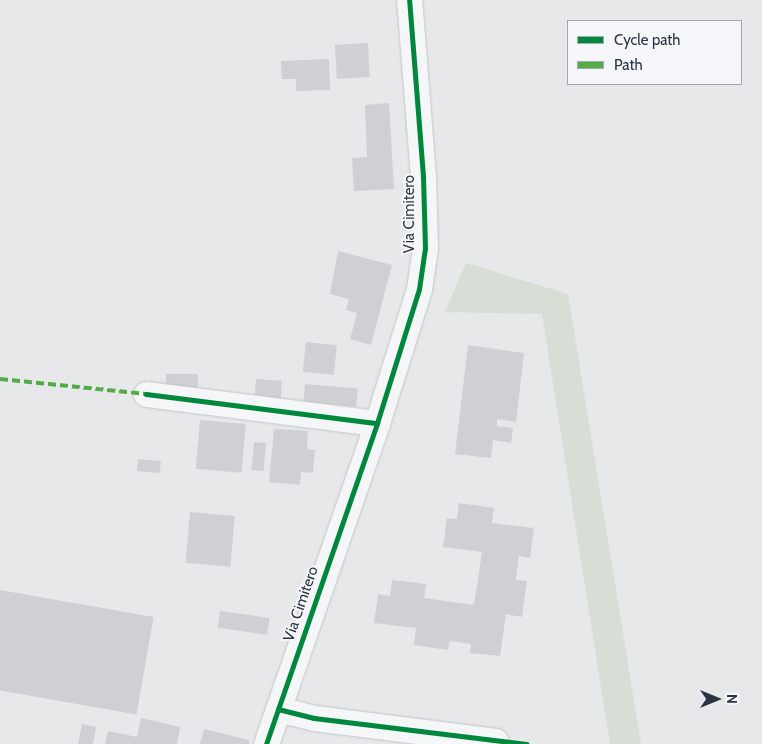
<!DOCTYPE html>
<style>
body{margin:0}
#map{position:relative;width:762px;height:744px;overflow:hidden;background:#e6e8ea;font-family:Cabin,sans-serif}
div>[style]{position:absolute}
.green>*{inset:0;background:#d6ded6}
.building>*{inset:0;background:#ced0d3;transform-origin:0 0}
.roads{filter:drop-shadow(0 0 1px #c4c6c8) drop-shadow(0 0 1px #c4c6c8)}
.minor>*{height:25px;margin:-12.5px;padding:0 12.5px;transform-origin:12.5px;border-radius:12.5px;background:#f5f6f7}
.quiet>*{height:4px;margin-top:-2px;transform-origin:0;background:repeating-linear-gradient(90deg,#54ac47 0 8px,transparent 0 12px)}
.cycleway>*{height:5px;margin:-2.5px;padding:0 2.5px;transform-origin:2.5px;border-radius:2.5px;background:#00873e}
span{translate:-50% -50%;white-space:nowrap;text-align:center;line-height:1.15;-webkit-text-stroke:4px #f4f6f9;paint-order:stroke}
.street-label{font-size:15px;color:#2b3445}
.legend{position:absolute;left:567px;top:20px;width:175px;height:65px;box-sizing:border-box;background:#f4f6f9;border:1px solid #a4a8b1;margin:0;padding:6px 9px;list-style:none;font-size:15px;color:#2b3445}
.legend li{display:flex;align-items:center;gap:10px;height:25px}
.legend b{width:25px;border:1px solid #a4a8b1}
.north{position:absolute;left:692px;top:674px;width:50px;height:50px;-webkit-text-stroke:4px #f4f6f9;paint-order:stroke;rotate:90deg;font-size:14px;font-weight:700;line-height:20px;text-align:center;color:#2b3445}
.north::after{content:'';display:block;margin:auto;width:18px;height:22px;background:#2b3445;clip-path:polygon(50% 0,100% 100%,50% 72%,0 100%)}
</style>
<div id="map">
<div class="green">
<div style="clip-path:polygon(466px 263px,568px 294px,641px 744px,610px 744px,542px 314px,445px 312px)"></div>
</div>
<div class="building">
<div style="left:368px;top:43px;width:34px;height:33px;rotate:87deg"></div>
<div style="clip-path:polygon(329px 59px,330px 90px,296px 91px,296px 79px,282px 79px,281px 61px)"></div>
<div style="clip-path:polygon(389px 103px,394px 189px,354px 191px,352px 158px,367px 157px,365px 105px)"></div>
<div style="clip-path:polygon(338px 251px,392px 265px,371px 345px,350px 339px,357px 313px,346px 310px,349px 299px,330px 294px)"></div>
<div style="left:306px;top:342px;width:31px;height:30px;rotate:6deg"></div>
<div style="clip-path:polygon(468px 345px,524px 353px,516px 422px,497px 419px,497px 426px,513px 428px,511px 443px,493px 440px,491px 458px,455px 454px)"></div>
<div style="left:166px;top:374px;width:32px;height:17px"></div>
<div style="left:256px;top:379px;width:26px;height:19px;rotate:4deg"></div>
<div style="left:305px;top:384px;width:53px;height:18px;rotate:5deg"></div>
<div style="left:200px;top:420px;width:46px;height:49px;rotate:5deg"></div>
<div style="clip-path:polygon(274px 429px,308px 431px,307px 449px,315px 450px,313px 473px,301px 472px,300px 485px,269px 482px)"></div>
<div style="left:254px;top:442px;width:12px;height:28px;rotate:5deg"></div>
<div style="left:138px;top:459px;width:23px;height:12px;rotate:5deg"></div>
<div style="clip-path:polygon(459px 503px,494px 508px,492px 523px,534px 528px,530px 558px,519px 556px,516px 580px,527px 581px,522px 617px,506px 614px,500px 656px,470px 653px,471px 644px,450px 641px,448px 650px,414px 645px,416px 628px,374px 623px,378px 594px,390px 596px,392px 580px,426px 584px,424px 598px,474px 605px,482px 552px,443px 547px,447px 518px,457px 519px)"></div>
<div style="left:190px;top:512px;width:45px;height:51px;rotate:5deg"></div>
<div style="left:0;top:590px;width:156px;height:99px;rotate:10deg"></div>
<div style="left:220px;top:611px;width:50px;height:17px;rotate:8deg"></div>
<div style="clip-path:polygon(141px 718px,180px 727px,177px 744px,105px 744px,108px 731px,137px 737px)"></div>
<div style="clip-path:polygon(82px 724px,96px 727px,93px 744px,78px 744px)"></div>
<div style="clip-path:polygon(204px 729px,249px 740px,249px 744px,200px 744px)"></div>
</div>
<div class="roads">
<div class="minor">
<div style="left:146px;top:394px;width:233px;rotate:7.2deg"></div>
<div style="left:278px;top:709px;width:37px;rotate:14deg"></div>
<div style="left:314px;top:718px;width:183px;rotate:7.2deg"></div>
<div style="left:266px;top:744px;width:340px;rotate:-70.9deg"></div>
<div style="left:377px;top:423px;width:140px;rotate:-72.6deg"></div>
<div style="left:419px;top:289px;width:41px;rotate:-81.7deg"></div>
<div style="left:425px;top:248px;width:72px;rotate:-91.6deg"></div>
<div style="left:423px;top:176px;width:177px;rotate:-94.5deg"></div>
</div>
</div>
<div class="quiet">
<div style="left:0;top:379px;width:147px;rotate:5.9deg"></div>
</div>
<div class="cycleway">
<div style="left:146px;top:394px;width:233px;rotate:7.2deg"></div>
<div style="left:278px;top:709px;width:37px;rotate:14deg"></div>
<div style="left:314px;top:718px;width:214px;rotate:7deg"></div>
<div style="left:266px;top:744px;width:340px;rotate:-70.9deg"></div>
<div style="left:377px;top:423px;width:140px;rotate:-72.6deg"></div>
<div style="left:419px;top:289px;width:41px;rotate:-81.7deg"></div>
<div style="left:425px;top:248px;width:72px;rotate:-91.6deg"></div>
<div style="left:423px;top:176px;width:177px;rotate:-94.5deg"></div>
</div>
<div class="street-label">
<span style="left:410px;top:214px;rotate:-90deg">Via Cimitero</span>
<span style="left:301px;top:604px;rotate:-71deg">Via Cimitero</span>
</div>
<ul class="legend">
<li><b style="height:6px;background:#00873e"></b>Cycle path</li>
<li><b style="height:6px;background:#54ac47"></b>Path</li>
</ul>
<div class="north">N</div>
</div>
